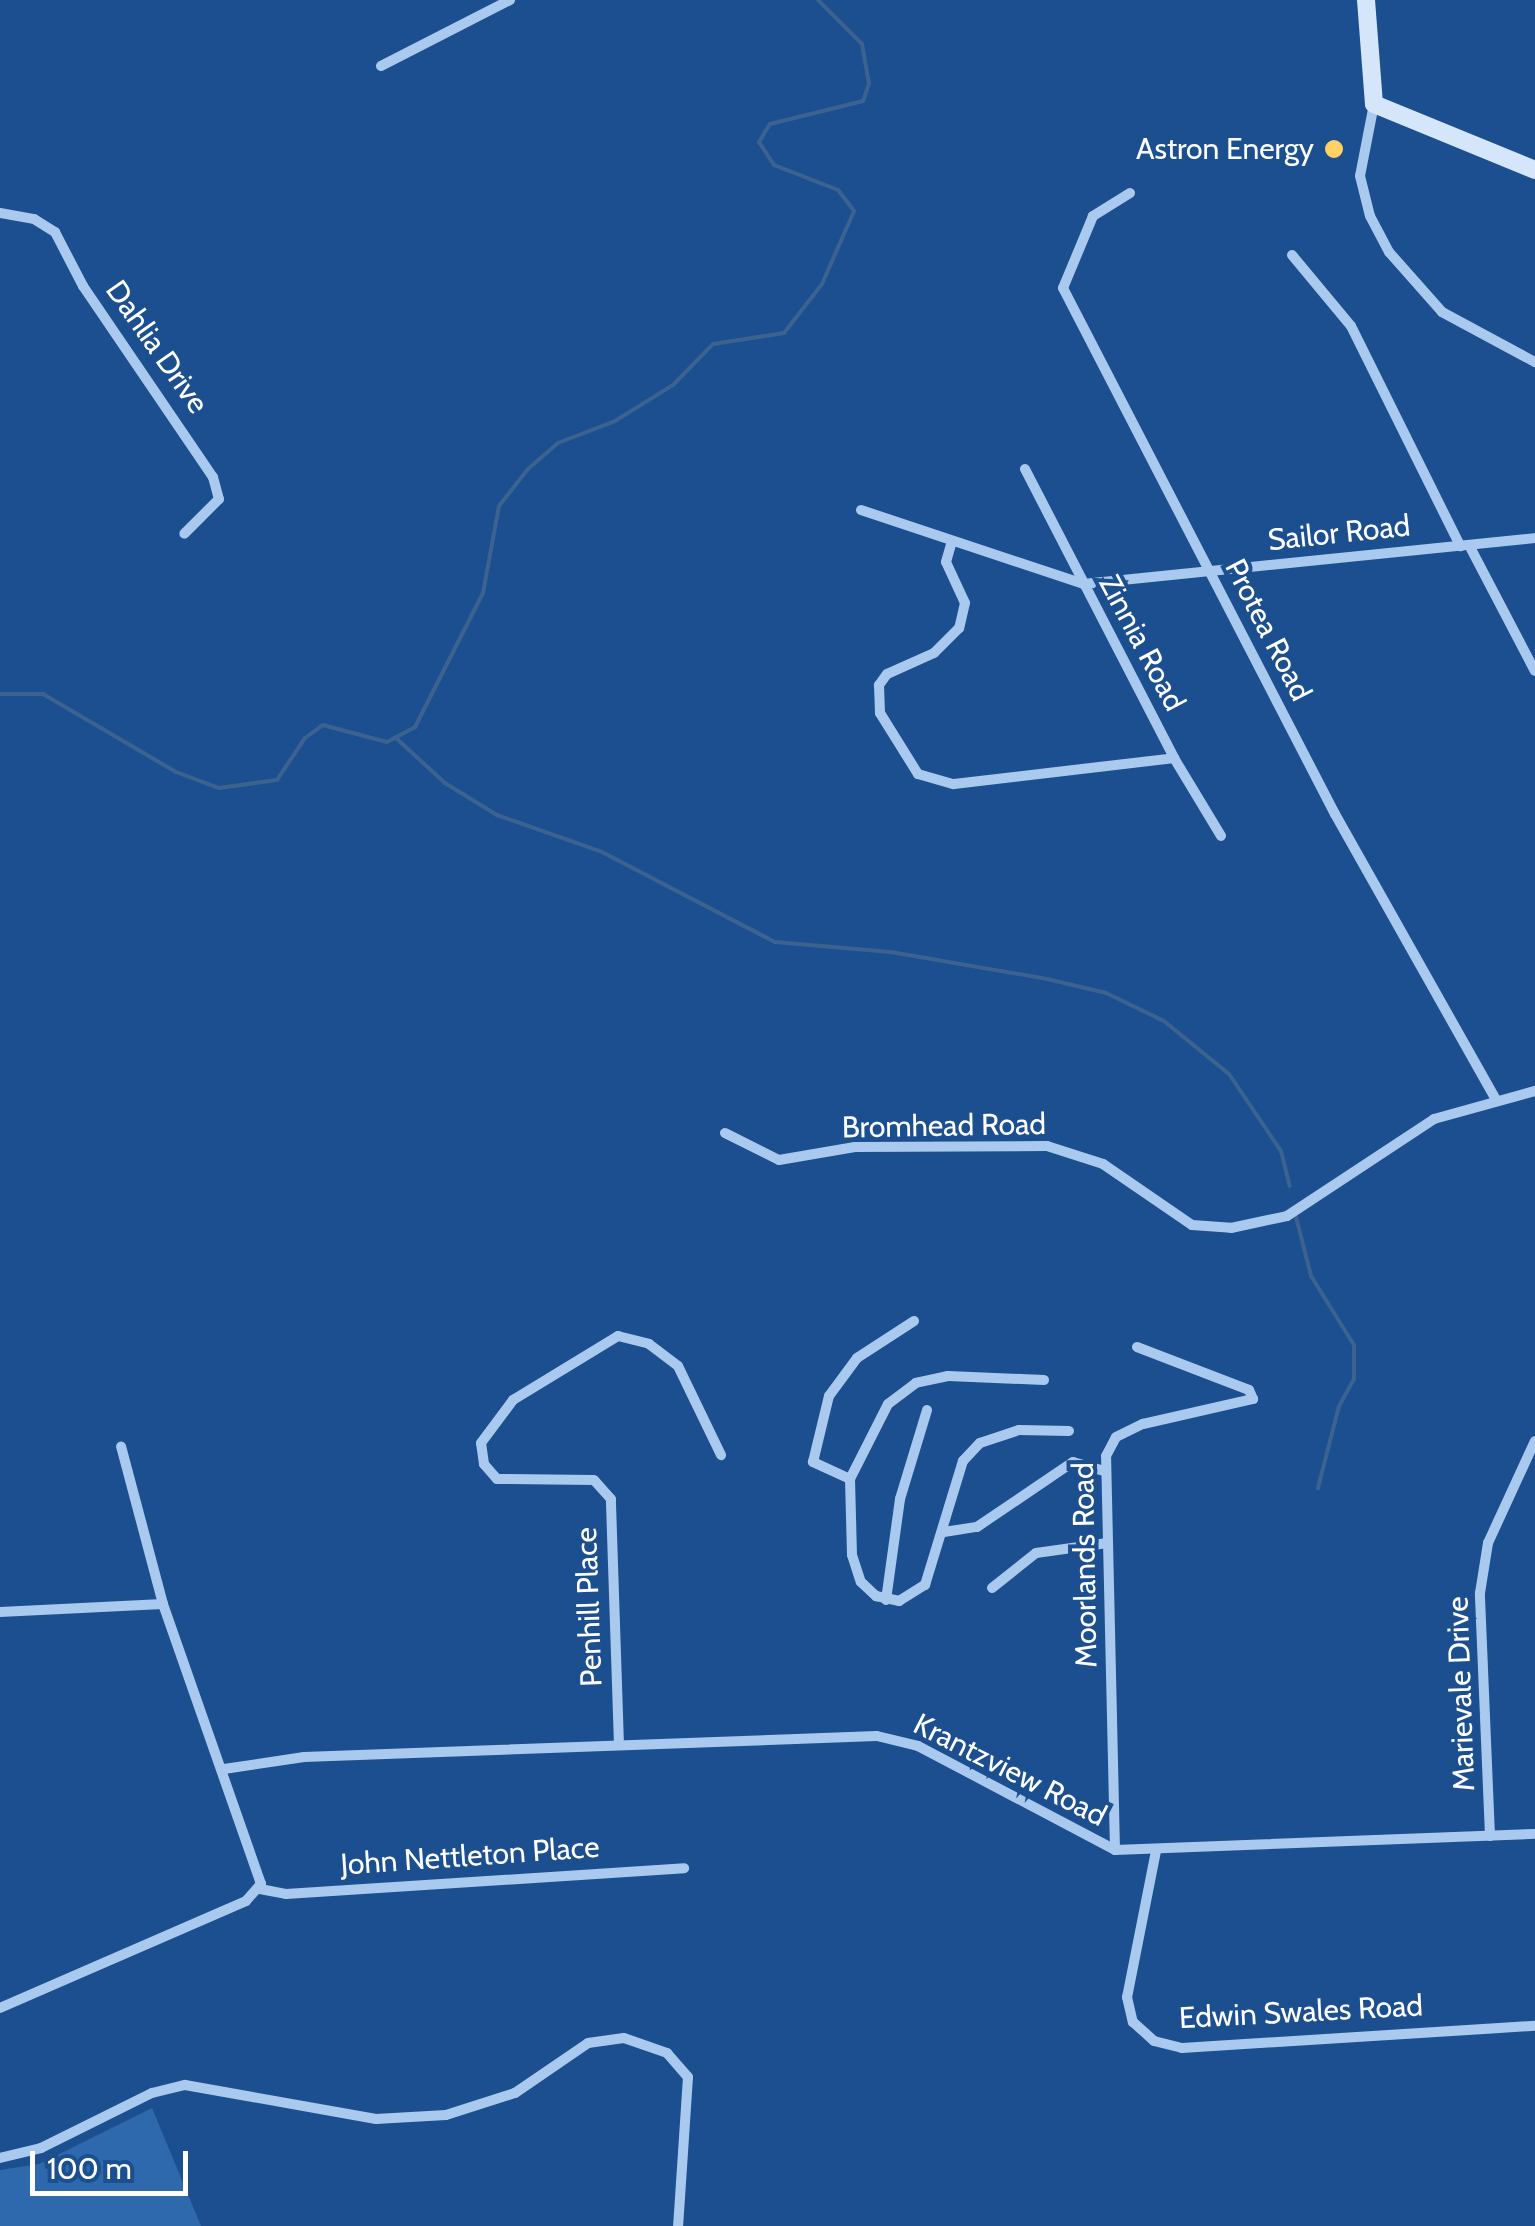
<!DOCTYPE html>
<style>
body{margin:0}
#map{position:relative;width:1535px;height:2226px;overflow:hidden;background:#1b4f8f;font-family:Cabin,sans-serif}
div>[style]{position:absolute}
.green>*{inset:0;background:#2e69ad}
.stream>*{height:4px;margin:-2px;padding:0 2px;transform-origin:2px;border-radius:2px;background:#3c6290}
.street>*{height:10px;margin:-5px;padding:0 5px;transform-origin:5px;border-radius:5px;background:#a9c9ee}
.secondary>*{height:18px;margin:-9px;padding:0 9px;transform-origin:9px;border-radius:9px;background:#d6e6fa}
.dots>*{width:28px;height:28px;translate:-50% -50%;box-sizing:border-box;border:5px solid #1b4f8f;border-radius:50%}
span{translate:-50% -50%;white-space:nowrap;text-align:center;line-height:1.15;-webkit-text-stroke:8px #1b4f8f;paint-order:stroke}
.poi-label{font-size:30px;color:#fff}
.right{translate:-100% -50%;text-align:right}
.street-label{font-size:30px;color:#fff}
.scale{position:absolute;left:30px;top:2151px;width:158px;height:45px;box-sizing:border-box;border:5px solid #fff;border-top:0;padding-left:12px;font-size:30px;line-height:35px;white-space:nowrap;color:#fff;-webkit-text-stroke:8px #1b4f8f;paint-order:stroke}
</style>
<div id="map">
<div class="green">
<div style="clip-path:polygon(152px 2108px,201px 2226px,0 2226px,0 2170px,39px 2164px)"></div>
</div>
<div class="stream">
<div style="left:0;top:694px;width:43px"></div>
<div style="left:43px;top:694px;width:154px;rotate:30.4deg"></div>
<div style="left:176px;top:772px;width:46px;rotate:20.4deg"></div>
<div style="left:219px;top:788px;width:59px;rotate:-7.9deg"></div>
<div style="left:277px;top:780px;width:50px;rotate:-56.3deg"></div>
<div style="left:305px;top:738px;width:22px;rotate:-36deg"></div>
<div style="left:323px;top:725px;width:66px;rotate:14.9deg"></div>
<div style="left:387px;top:742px;width:32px;rotate:-28deg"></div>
<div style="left:415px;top:727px;width:150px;rotate:-63.1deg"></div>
<div style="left:483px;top:593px;width:88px;rotate:-79.6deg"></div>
<div style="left:499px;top:506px;width:47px;rotate:-51.9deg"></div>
<div style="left:528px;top:469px;width:40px;rotate:-41deg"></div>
<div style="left:558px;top:443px;width:61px;rotate:-21.1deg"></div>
<div style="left:615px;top:421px;width:68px;rotate:-31.8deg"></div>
<div style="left:673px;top:385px;width:57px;rotate:-45.7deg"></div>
<div style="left:713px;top:344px;width:72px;rotate:-8.8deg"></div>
<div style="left:784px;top:333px;width:62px;rotate:-52.2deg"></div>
<div style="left:822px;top:284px;width:80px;rotate:-66.3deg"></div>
<div style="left:854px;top:211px;width:26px;rotate:-127deg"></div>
<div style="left:838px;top:190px;width:69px;rotate:-158.7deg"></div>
<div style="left:774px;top:165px;width:27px;rotate:-123deg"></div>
<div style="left:759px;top:142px;width:21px;rotate:-59deg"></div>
<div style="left:770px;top:124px;width:96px;rotate:-13.9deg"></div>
<div style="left:863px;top:101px;width:18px;rotate:-71deg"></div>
<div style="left:869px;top:84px;width:41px;rotate:-99.9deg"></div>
<div style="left:862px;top:44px;width:62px;rotate:-135deg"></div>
<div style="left:397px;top:739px;width:65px;rotate:42.5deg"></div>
<div style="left:445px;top:783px;width:61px;rotate:31.6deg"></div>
<div style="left:497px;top:815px;width:109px;rotate:19.3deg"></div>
<div style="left:600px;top:851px;width:197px;rotate:27.5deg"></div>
<div style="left:775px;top:942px;width:116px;rotate:4.9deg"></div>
<div style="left:891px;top:952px;width:158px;rotate:9.8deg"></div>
<div style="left:1047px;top:979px;width:61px;rotate:13.3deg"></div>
<div style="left:1106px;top:993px;width:64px;rotate:25.8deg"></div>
<div style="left:1164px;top:1021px;width:84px;rotate:39.2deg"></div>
<div style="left:1229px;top:1074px;width:93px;rotate:56deg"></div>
<div style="left:1281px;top:1151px;width:36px;rotate:76deg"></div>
<div style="left:1296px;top:1217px;width:61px;rotate:75.7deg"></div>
<div style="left:1311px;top:1276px;width:81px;rotate:58.1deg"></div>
<div style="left:1354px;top:1345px;width:34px;rotate:90deg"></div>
<div style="left:1354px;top:1379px;width:31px;rotate:119deg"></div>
<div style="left:1339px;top:1406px;width:85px;rotate:104.4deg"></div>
</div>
<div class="street">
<div style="left:381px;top:66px;width:145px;rotate:-27.1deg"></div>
<div style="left:1374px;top:104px;width:73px;rotate:101deg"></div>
<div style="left:1360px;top:176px;width:41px;rotate:76deg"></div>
<div style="left:1370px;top:216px;width:41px;rotate:62.2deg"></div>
<div style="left:1389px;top:252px;width:80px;rotate:48.5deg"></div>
<div style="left:1442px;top:312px;width:106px;rotate:28.3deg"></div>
<div style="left:1130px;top:193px;width:44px;rotate:148.1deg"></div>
<div style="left:1093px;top:216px;width:78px;rotate:112.6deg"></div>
<div style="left:1063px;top:288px;width:592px;rotate:62.66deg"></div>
<div style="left:1335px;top:814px;width:328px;rotate:60.6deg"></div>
<div style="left:0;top:213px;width:35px;rotate:10deg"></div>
<div style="left:34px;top:219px;width:25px;rotate:32deg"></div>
<div style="left:55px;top:232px;width:61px;rotate:62.6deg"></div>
<div style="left:83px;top:286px;width:231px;rotate:55.8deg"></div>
<div style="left:213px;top:477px;width:23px;rotate:75deg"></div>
<div style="left:219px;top:499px;width:49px;rotate:135deg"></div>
<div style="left:1292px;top:255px;width:92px;rotate:50.3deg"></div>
<div style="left:1351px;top:326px;width:246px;rotate:63.6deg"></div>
<div style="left:1025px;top:469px;width:325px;rotate:62.7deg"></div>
<div style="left:1174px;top:758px;width:91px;rotate:58.9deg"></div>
<div style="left:861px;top:510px;width:234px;rotate:18.4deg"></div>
<div style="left:1083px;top:584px;width:454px;rotate:-5.8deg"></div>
<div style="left:952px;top:541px;width:22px;rotate:106deg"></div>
<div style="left:946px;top:562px;width:45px;rotate:65.1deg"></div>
<div style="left:965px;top:603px;width:26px;rotate:103deg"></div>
<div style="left:959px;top:628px;width:35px;rotate:135deg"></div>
<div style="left:934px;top:653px;width:51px;rotate:155.9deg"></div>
<div style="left:887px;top:674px;width:14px;rotate:126deg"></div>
<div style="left:879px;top:685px;width:28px;rotate:88deg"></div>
<div style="left:880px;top:713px;width:72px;rotate:58.1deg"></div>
<div style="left:918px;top:774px;width:37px;rotate:16deg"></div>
<div style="left:954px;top:784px;width:222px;rotate:-6.7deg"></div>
<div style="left:1469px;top:545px;width:142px;rotate:62.4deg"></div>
<div style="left:725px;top:1133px;width:60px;rotate:26.6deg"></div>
<div style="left:779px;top:1160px;width:77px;rotate:-9.7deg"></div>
<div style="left:855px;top:1147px;width:192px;rotate:-0.3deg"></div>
<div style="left:1047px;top:1146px;width:59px;rotate:17.8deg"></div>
<div style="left:1103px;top:1164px;width:108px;rotate:34.4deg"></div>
<div style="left:1192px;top:1225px;width:39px;rotate:4deg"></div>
<div style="left:1231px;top:1228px;width:57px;rotate:-12.1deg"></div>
<div style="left:1287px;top:1216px;width:176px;rotate:-33.4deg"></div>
<div style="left:1434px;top:1119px;width:105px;rotate:-15.5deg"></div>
<div style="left:1044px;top:1380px;width:96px;rotate:-177.6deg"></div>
<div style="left:948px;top:1376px;width:33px;rotate:168deg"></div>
<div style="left:916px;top:1383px;width:35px;rotate:143deg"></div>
<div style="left:888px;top:1404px;width:84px;rotate:116.9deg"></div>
<div style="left:850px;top:1479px;width:76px;rotate:88.5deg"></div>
<div style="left:852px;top:1555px;width:28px;rotate:72deg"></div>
<div style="left:861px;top:1582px;width:21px;rotate:43deg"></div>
<div style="left:876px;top:1596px;width:24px;rotate:12deg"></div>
<div style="left:899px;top:1601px;width:31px;rotate:-32deg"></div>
<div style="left:925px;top:1585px;width:130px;rotate:-73deg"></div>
<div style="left:963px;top:1461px;width:25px;rotate:-47deg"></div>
<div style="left:980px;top:1443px;width:41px;rotate:-18.4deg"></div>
<div style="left:1019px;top:1430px;width:50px;rotate:1.1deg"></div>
<div style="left:850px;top:1479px;width:41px;rotate:-155.3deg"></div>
<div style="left:813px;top:1462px;width:68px;rotate:-76.4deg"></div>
<div style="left:829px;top:1396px;width:47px;rotate:-53.6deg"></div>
<div style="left:857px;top:1358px;width:68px;rotate:-33deg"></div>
<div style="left:944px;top:1532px;width:33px;rotate:-9deg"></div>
<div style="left:977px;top:1527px;width:116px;rotate:-34.1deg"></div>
<div style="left:1073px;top:1462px;width:32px;rotate:16deg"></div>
<div style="left:992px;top:1588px;width:56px;rotate:-38.5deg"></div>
<div style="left:1036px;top:1553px;width:72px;rotate:-8deg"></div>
<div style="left:886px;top:1600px;width:102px;rotate:-82.1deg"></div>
<div style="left:900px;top:1499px;width:93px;rotate:-73.1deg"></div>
<div style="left:0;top:1612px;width:163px;rotate:-2.8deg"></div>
<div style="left:619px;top:1745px;width:246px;rotate:-91.9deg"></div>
<div style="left:611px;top:1499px;width:25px;rotate:-132deg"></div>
<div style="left:594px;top:1480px;width:97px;rotate:-179.4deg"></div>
<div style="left:497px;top:1479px;width:20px;rotate:-131deg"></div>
<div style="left:484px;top:1464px;width:21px;rotate:-98deg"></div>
<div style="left:481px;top:1443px;width:54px;rotate:-53.3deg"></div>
<div style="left:513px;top:1400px;width:123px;rotate:-31.4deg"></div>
<div style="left:618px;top:1336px;width:32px;rotate:14deg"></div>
<div style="left:649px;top:1344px;width:36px;rotate:37deg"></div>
<div style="left:678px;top:1366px;width:99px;rotate:64.2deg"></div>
<div style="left:224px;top:1769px;width:81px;rotate:-8.5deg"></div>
<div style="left:304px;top:1757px;width:573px;rotate:-2.1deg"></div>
<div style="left:877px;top:1736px;width:42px;rotate:13.7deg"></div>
<div style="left:918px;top:1746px;width:223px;rotate:27.8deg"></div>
<div style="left:1115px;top:1850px;width:420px;rotate:-2.2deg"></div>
<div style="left:1490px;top:1836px;width:243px;rotate:-92.4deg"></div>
<div style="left:1480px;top:1593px;width:51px;rotate:-80.9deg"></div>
<div style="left:1488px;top:1543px;width:112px;rotate:-65.3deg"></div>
<div style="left:1115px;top:1850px;width:394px;rotate:-91.3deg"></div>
<div style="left:1106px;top:1456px;width:21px;rotate:-62deg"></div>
<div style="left:1116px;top:1437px;width:30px;rotate:-26deg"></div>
<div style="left:1143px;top:1424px;width:113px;rotate:-12.8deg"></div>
<div style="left:1253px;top:1399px;width:10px;rotate:-114deg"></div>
<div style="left:1249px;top:1390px;width:120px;rotate:-159deg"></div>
<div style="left:1156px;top:1851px;width:149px;rotate:101.2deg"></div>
<div style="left:1127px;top:1997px;width:26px;rotate:77deg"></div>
<div style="left:1133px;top:2022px;width:28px;rotate:42deg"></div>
<div style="left:1154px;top:2041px;width:29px;rotate:14deg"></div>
<div style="left:1182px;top:2048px;width:354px;rotate:-3.6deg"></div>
<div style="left:260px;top:1889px;width:26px;rotate:11deg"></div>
<div style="left:286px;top:1894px;width:399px;rotate:-3.7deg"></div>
<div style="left:0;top:2008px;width:268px;rotate:-23.5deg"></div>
<div style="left:246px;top:1901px;width:23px;rotate:-49deg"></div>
<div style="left:261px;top:1884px;width:297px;rotate:-109.3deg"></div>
<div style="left:163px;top:1604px;width:163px;rotate:-104.9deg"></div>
<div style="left:0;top:2158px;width:42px;rotate:-13.7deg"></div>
<div style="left:41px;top:2148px;width:124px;rotate:-26.4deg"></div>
<div style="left:152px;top:2093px;width:34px;rotate:-14deg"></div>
<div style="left:185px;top:2085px;width:194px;rotate:10.1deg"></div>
<div style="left:376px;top:2119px;width:70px;rotate:-3.3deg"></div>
<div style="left:446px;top:2115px;width:72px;rotate:-17.7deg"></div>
<div style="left:515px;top:2093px;width:88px;rotate:-34.4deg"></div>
<div style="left:588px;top:2043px;width:36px;rotate:-8deg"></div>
<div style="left:624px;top:2038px;width:46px;rotate:19.2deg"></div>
<div style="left:667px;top:2053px;width:32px;rotate:49deg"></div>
<div style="left:688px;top:2077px;width:149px;rotate:93.8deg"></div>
</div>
<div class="secondary">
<div style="left:1366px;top:0;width:104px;rotate:85.6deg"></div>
<div style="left:1374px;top:104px;width:174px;rotate:22.3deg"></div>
</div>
<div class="dots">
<div style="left:1334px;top:149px;background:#ffd166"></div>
</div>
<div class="poi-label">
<span class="right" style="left:1314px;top:149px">Astron Energy</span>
</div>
<div class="street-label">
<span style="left:157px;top:347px;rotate:55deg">Dahlia Drive</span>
<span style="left:1339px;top:533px;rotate:-6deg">Sailor Road</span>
<span style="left:1268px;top:630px;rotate:63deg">Protea Road</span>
<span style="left:1142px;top:643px;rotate:62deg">Zinnia Road</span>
<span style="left:944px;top:1126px;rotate:-1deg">Bromhead Road</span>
<span style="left:1085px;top:1565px;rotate:-91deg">Moorlands Road</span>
<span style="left:589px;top:1607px;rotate:-92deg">Penhill Place</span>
<span style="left:1461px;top:1694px;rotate:-92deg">Marievale Drive</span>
<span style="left:1010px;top:1770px;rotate:27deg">Krantzview Road</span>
<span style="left:470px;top:1856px;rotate:-4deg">John Nettleton Place</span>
<span style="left:1301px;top:2012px;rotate:-3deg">Edwin Swales Road</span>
</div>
<div class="scale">100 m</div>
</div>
